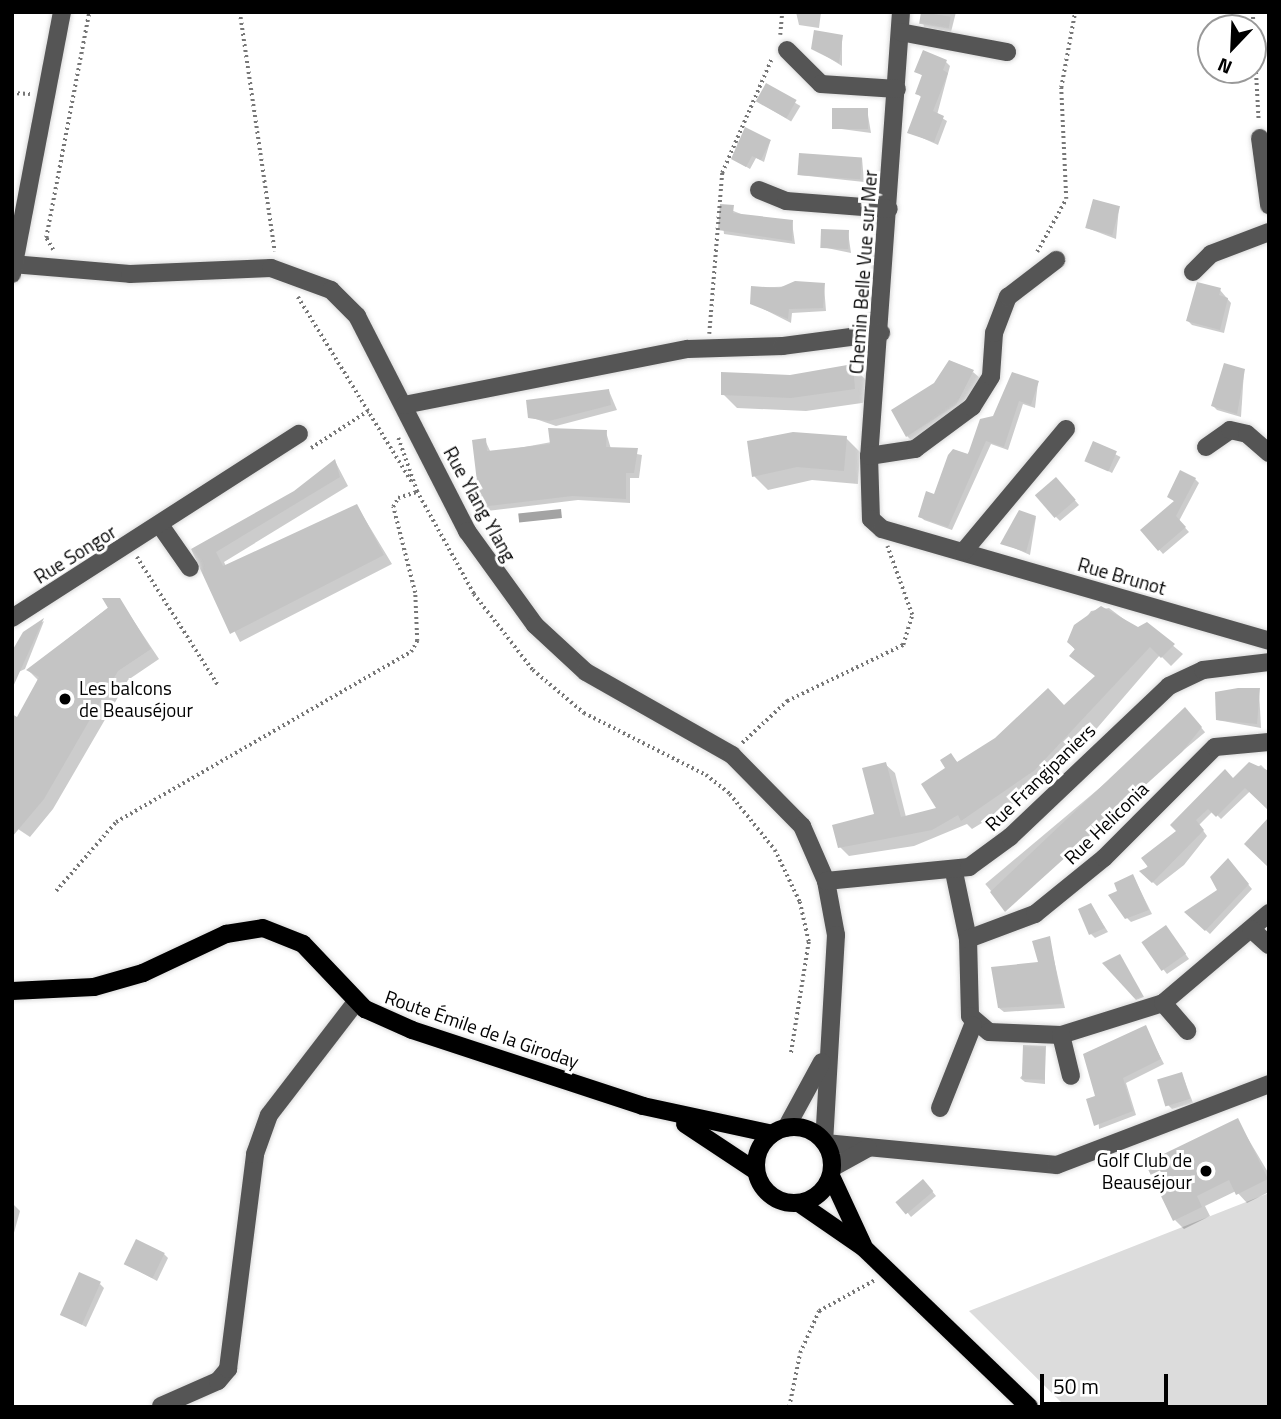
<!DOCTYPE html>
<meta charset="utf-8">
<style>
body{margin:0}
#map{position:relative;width:1281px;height:1419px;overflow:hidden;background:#fff;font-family:"Titillium Web",sans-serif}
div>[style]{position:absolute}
.green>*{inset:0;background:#dcdcdc}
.water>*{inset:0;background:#a3a3a3;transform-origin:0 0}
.shadow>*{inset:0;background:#0003;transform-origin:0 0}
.building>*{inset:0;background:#c4c4c4;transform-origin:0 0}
.path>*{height:3.5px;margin-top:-1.75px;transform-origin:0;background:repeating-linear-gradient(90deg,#777 0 2px,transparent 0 5.5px)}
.roads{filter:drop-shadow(0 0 2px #dbdbdb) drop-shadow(0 0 2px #dbdbdb)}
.minor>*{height:18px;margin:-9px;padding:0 9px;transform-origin:9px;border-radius:9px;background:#555}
.major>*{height:18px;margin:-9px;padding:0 9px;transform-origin:9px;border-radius:9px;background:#000}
.major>.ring{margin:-9px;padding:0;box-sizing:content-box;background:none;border:18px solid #000;border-radius:50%}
.dots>*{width:19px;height:19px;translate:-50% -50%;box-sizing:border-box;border:4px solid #fff;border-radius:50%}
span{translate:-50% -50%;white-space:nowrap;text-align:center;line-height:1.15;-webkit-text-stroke:6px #fff;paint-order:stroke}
.street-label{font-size:19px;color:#000}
.poi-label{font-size:19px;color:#000}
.left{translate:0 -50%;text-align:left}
.right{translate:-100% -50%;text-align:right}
.frame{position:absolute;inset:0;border:14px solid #000;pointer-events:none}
.north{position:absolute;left:1197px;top:14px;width:70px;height:70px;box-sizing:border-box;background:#fff;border:2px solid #999;border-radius:50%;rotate:203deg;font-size:19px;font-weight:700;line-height:28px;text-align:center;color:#000}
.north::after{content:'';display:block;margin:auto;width:24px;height:32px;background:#000;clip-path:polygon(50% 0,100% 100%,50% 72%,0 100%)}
.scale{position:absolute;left:1040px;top:1374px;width:128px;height:32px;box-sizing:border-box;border:4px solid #000;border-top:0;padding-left:9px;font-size:21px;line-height:24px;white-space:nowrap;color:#000;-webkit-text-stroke:5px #fff;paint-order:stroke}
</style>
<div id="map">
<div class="green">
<div style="clip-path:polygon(1269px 1193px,1269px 1407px,1066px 1407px,969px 1311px)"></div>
</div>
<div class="water">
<div style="left:561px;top:509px;width:9px;height:43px;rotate:84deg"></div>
</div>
<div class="shadow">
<div style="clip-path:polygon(796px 12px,821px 12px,819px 28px,799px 25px)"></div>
<div style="clip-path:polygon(921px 12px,956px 12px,951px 32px,924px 27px)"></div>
<div style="clip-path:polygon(842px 37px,842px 66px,813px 48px)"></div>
<div style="clip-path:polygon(946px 62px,950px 66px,937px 115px,947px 121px,938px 145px,909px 132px,922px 98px,917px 93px,923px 76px,916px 71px)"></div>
<div style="left:767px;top:86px;width:39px;height:18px;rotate:31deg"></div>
<div style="clip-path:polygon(867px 109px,871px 133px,834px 128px)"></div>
<div style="clip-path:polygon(770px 142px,764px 162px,756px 158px,750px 169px,733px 159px)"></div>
<div style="clip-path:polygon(862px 158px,864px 182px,799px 175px)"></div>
<div style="clip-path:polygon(721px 206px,756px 220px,792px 222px,795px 244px,724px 234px)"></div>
<div style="clip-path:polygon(1119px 207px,1116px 239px,1087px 228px)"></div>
<div style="clip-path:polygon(848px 232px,851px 253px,822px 247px)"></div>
<div style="clip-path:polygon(824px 285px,826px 311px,792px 313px,791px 323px,752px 303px,753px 288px)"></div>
<div style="clip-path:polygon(1220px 290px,1231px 303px,1224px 333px,1192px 325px,1188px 321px)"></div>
<div style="clip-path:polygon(852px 366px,866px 380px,869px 402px,806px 411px,737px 408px,723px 394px)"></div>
<div style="clip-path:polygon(1244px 371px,1241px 417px,1217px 410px,1213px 406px)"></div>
<div style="clip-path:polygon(973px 372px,980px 378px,962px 411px,914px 443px,907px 436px)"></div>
<div style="clip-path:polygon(1038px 382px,1035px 408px,1023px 404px,1008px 450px,991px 444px,952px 530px,924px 520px,920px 516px,995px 418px)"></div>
<div style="clip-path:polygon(609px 391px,617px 410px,556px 426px,530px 417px)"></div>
<div style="clip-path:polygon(606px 432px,611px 449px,642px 455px,639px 478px,630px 478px,630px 503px,578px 500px,487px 511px,482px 506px,485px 440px,491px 453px)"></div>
<div style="clip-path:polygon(846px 438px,860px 452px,858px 484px,812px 480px,768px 490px,754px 476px)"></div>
<div style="left:1094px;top:443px;width:30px;height:18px;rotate:28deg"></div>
<div style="clip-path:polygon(335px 461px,348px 486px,224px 562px,226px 566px,357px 506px,392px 564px,240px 642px,193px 550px,295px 493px)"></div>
<div style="clip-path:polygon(1195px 479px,1199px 483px,1179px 521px,1189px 532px,1163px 554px,1143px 531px,1175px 502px,1169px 496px)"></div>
<div style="clip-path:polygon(1060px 483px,1079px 505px,1060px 521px,1056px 517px)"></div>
<div style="clip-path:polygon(1036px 517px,1030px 555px,1003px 543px)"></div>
<div style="clip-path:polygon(119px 599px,159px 659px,128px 680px,53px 809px,30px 837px,12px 825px,18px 719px,38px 680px,28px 670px)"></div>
<div style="clip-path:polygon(1109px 608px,1137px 629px,1147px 624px,1183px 654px,1171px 666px,1160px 655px,1092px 734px,1023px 798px,972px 829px,967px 824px,914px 846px,849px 856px,840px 847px,876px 815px,885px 764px,895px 773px,906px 817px,939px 809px,951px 755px,958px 763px,1064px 707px,1096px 677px,1069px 642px,1091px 611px)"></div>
<div style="clip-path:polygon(44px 621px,25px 669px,12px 675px,24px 633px)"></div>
<div style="clip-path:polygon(1259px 690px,1261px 728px,1217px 720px)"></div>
<div style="left:1189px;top:713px;width:25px;height:266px;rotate:50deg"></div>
<div style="clip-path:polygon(1261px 765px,1269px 773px,1221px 819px,1213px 811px,1199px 825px,1207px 836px,1184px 865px,1157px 886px,1142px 872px,1233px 780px)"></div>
<div style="clip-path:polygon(1232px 865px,1252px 889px,1210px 934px,1187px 913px,1219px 890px)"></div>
<div style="clip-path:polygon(1133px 876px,1152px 914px,1131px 922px,1127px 918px)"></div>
<div style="clip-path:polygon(1091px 905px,1108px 932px,1095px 938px,1091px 934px)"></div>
<div style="clip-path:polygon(1166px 927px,1189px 959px,1167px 974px,1163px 969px)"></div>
<div style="clip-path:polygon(1049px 938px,1065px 1008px,1004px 1012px,999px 1008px,1040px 964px)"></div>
<div style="clip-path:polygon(1145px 1027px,1164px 1064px,1126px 1083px,1136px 1115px,1099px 1129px,1097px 1098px)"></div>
<div style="clip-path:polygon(1045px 1047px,1045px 1084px,1025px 1082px,1020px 1078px)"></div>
<div style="clip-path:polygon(1182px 1074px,1193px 1103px,1172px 1109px,1168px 1105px)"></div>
<div style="clip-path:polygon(1237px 1120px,1269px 1174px,1269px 1192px,1247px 1203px,1236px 1191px,1205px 1206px,1210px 1216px,1184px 1229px,1175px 1220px)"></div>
<div style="clip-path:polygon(927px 1185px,936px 1196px,911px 1217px,907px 1212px)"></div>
<div style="clip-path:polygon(12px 1203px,20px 1211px,12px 1240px)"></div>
<div style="clip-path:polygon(164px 1254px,168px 1258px,157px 1281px,126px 1264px)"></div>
<div style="clip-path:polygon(100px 1284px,104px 1288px,86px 1327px,62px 1314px)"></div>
</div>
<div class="building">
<div style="left:921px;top:12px;width:30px;height:12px;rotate:9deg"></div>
<div style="clip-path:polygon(814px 30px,843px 35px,839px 63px,811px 49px)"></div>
<div style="clip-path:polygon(923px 50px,947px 60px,943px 70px,948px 73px,933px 111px,944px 116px,934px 142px,907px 133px,921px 96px,915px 94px,922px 75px,914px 72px)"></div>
<div style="left:766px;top:83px;width:35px;height:21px;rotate:29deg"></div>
<div style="left:832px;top:108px;width:36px;height:21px"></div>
<div style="clip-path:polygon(745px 127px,771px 140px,761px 160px,752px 156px,746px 167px,731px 159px)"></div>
<div style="left:799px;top:153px;width:63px;height:22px;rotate:4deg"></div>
<div style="left:1093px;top:199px;width:28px;height:30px;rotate:15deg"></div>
<div style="clip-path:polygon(720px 204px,734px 205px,733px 213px,793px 220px,792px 241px,718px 230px)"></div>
<div style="left:821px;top:229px;width:28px;height:19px;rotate:2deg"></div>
<div style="clip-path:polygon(795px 281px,825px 283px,823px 308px,789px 309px,788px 319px,750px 304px,751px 286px,779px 288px)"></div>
<div style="clip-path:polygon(1197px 282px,1221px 288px,1219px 295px,1228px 298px,1220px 330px,1186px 321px)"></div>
<div style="clip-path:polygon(949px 360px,974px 370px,956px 405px,906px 437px,891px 410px,934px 383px)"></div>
<div style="clip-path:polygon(1224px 363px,1245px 369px,1237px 414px,1211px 406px)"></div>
<div style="clip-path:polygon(853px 364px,855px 389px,791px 398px,721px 395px,721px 372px,790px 375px)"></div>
<div style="clip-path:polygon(1012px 372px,1039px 381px,1031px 405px,1019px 401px,1004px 447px,986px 441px,948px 527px,918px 517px,926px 491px,934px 494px,948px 455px,953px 449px,968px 454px,980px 419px,993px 416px)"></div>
<div style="clip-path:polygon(609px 389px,611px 405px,549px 421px,528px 418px,526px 400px)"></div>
<div style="clip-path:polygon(548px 428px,607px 430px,606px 447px,638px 448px,634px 473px,626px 473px,626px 499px,572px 496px,480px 507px,472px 440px,486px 438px,487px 451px,550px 444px)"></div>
<div style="clip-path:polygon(793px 432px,847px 436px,844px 471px,797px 467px,752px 477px,747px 441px)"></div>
<div style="left:1093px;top:441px;width:26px;height:22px;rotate:23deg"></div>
<div style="clip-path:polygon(335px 459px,340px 477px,216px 552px,223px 566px,357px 504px,384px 555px,230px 634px,191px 549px,294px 491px)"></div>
<div style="clip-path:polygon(1180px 470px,1196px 478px,1176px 516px,1186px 527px,1158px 551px,1140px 530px,1174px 501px,1167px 497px)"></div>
<div style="left:1056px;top:477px;width:30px;height:28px;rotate:49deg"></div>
<div style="clip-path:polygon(1019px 510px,1036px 516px,1026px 552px,1000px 544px)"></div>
<div style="clip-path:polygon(102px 598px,120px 598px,151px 649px,118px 671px,44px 799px,12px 837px,12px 714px,17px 717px,39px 677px,26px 670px,108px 608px)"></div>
<div style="clip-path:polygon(1101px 606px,1138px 627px,1147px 622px,1175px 644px,1161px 658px,1150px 647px,1035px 770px,961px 821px,958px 815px,932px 830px,838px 848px,832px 825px,874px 814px,862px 768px,886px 762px,901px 817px,936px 808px,921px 784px,945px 768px,940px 760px,951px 753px,957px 762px,995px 738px,1048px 688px,1064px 705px,1095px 676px,1069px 656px,1075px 649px,1067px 642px,1074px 625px)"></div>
<div style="clip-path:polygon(44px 618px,12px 689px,12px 651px,23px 632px)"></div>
<div style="clip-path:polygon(1238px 688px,1260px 688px,1257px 724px,1216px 720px,1215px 692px)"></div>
<div style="clip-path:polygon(1185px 707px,1202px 727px,1182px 752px,1005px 912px,990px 892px)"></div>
<div style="clip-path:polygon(1249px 762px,1269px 771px,1269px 811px,1245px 788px,1216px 817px,1208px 809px,1196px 820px,1204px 830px,1152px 883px,1139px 871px,1148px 867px,1141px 858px,1176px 831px,1170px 825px,1225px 769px,1233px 778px)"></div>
<div style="clip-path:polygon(1269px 817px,1269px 868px,1244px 844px)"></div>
<div style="clip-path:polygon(1228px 858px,1249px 884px,1205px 931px,1184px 912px,1217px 890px,1210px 877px)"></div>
<div style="clip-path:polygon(1133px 874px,1149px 910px,1125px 919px,1108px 895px,1117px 891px,1114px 883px)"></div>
<div style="clip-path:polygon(1091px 903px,1105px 928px,1089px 935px,1078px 909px)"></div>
<div style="left:1166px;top:925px;width:35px;height:30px;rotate:55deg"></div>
<div style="clip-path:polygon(1050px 936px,1062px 1004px,998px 1008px,991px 967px,1038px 962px,1032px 941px)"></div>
<div style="clip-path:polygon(1120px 954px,1144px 997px,1136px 1000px,1102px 963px)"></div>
<div style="clip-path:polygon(1146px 1025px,1161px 1059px,1123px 1078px,1133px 1111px,1094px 1126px,1086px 1099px,1095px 1096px,1083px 1054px)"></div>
<div style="left:1023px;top:1045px;width:23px;height:34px;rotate:2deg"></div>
<div style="left:1182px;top:1072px;width:28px;height:26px;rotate:73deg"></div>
<div style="clip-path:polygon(1238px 1118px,1268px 1179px,1236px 1195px,1229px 1180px,1197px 1196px,1202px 1207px,1173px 1221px,1145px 1163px)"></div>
<div style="left:923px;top:1179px;width:16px;height:36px;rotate:50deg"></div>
<div style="left:136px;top:1239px;width:32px;height:28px;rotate:26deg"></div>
<div style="left:79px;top:1272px;width:24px;height:47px;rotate:24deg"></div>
</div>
<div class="path">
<div style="left:240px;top:12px;width:242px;rotate:81.7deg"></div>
<div style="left:1253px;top:12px;width:110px;rotate:86.9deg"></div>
<div style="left:780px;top:35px;width:23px;rotate:-85deg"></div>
<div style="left:12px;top:93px;width:18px;rotate:3deg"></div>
<div style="left:53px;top:250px;width:14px;rotate:-120deg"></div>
<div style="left:46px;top:238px;width:230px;rotate:-79.2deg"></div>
<div style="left:1037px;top:252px;width:60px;rotate:-61.3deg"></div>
<div style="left:1066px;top:199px;width:111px;rotate:-92.6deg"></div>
<div style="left:1061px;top:88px;width:77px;rotate:-79.6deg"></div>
<div style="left:298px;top:297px;width:220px;rotate:58.4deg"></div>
<div style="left:709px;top:334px;width:162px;rotate:-85.4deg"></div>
<div style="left:722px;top:173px;width:125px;rotate:-66.5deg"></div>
<div style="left:311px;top:448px;width:68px;rotate:-33deg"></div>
<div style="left:417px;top:491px;width:118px;rotate:61deg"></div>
<div style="left:474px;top:594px;width:96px;rotate:52.2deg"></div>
<div style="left:533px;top:670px;width:67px;rotate:40.1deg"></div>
<div style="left:584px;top:713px;width:137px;rotate:26.9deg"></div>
<div style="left:706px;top:775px;width:31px;rotate:38deg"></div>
<div style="left:730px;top:794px;width:72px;rotate:51.2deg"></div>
<div style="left:775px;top:850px;width:58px;rotate:64.3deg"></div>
<div style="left:800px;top:902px;width:41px;rotate:77.3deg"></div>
<div style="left:809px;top:942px;width:113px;rotate:99.1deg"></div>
<div style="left:137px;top:557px;width:151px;rotate:57.7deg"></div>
<div style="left:742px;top:743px;width:62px;rotate:-43deg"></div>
<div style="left:787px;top:701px;width:129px;rotate:-25.8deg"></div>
<div style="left:903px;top:645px;width:31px;rotate:-73deg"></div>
<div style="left:912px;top:615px;width:73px;rotate:-109.9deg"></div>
<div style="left:56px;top:891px;width:91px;rotate:-49deg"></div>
<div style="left:116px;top:822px;width:340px;rotate:-30deg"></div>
<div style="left:411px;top:652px;width:13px;rotate:-61deg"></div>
<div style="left:417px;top:641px;width:48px;rotate:-92.4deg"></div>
<div style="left:415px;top:593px;width:89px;rotate:-104.3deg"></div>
<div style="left:393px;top:507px;width:10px;rotate:-61deg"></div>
<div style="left:398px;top:498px;width:20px;rotate:-18deg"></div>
<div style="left:417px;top:492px;width:57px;rotate:-109.4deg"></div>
<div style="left:789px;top:1407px;width:55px;rotate:-78.5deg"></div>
<div style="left:800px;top:1353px;width:46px;rotate:-65.7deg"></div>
<div style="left:819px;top:1311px;width:64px;rotate:-29deg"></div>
</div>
<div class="roads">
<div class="minor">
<div style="left:901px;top:12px;width:445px;rotate:94.1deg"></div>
<div style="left:869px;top:456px;width:63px;rotate:88.2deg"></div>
<div style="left:871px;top:519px;width:15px;rotate:42deg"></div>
<div style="left:882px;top:529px;width:403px;rotate:16.1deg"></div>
<div style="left:900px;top:32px;width:109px;rotate:10.6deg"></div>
<div style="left:787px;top:50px;width:48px;rotate:45deg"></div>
<div style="left:821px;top:84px;width:76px;rotate:3.8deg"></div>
<div style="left:1260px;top:138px;width:68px;rotate:82.3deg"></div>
<div style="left:759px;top:190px;width:29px;rotate:22deg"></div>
<div style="left:786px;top:201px;width:103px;rotate:4.4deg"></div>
<div style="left:12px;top:264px;width:118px;rotate:4.8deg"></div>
<div style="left:130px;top:274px;width:141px;rotate:-2.4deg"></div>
<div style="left:271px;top:268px;width:64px;rotate:20.1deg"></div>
<div style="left:331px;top:290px;width:37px;rotate:45deg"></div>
<div style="left:357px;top:316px;width:242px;rotate:62.9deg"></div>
<div style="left:467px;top:531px;width:116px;rotate:54.1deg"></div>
<div style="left:535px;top:625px;width:69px;rotate:42.7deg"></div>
<div style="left:586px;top:672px;width:168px;rotate:29.6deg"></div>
<div style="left:732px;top:755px;width:100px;rotate:45.4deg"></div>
<div style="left:802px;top:826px;width:60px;rotate:66.4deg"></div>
<div style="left:826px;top:881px;width:55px;rotate:79.5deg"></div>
<div style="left:836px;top:935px;width:206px;rotate:93.3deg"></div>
<div style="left:1193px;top:272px;width:25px;rotate:-45deg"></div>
<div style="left:1211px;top:254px;width:62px;rotate:-20.8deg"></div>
<div style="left:12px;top:274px;width:267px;rotate:-79.2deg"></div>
<div style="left:404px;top:405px;width:289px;rotate:-11.2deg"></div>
<div style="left:688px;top:349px;width:95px;rotate:-1.8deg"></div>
<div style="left:783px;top:346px;width:99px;rotate:-7.6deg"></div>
<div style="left:1206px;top:447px;width:29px;rotate:-35deg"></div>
<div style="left:1230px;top:430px;width:17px;rotate:13deg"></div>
<div style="left:1247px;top:434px;width:29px;rotate:41deg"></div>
<div style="left:869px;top:456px;width:47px;rotate:-8.7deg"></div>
<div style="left:915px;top:449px;width:71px;rotate:-36.4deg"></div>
<div style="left:972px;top:407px;width:36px;rotate:-58deg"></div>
<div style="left:991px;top:376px;width:43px;rotate:-86deg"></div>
<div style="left:994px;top:333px;width:39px;rotate:-69deg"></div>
<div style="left:1008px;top:297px;width:61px;rotate:-37.6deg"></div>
<div style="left:160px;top:525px;width:52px;rotate:55.1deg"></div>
<div style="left:964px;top:551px;width:159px;rotate:-50.1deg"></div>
<div style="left:12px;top:618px;width:341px;rotate:-32.7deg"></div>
<div style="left:954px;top:872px;width:68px;rotate:78.2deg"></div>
<div style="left:968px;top:939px;width:77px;rotate:88.5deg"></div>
<div style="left:970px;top:1016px;width:25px;rotate:40deg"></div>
<div style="left:989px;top:1032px;width:72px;rotate:2.4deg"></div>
<div style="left:1061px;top:1035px;width:107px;rotate:-17.4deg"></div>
<div style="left:1163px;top:1003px;width:139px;rotate:-40.3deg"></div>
<div style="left:826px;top:881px;width:144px;rotate:-5.6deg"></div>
<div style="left:969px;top:867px;width:51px;rotate:-36.2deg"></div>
<div style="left:1010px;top:837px;width:219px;rotate:-43.5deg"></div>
<div style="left:1169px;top:686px;width:38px;rotate:-25deg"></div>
<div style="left:1203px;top:670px;width:66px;rotate:-6.9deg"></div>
<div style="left:1251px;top:929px;width:24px;rotate:42deg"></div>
<div style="left:968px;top:939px;width:72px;rotate:-20.5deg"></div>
<div style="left:1035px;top:914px;width:89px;rotate:-39.1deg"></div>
<div style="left:1104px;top:858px;width:157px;rotate:-45deg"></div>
<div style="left:1215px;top:747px;width:54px;rotate:-5.3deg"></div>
<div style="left:1163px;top:1003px;width:37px;rotate:49deg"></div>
<div style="left:1061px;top:1035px;width:42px;rotate:76.3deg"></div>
<div style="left:940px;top:1108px;width:89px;rotate:-68.3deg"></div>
<div style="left:786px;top:1128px;width:75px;rotate:-61.4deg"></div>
<div style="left:825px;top:1143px;width:233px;rotate:5.4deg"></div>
<div style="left:1057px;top:1165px;width:227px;rotate:-20.9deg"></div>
<div style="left:832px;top:1168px;width:41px;rotate:-29.1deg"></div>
<div style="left:161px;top:1406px;width:62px;rotate:-23.7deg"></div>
<div style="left:218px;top:1381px;width:16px;rotate:-50deg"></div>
<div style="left:228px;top:1369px;width:217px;rotate:-82.8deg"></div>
<div style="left:255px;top:1154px;width:41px;rotate:-70.3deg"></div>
<div style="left:269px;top:1115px;width:143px;rotate:-52.4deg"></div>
</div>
<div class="major">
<div style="left:12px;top:991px;width:82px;rotate:-2.8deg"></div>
<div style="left:94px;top:987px;width:51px;rotate:-15.9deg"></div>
<div style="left:143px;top:973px;width:92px;rotate:-25.2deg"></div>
<div style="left:226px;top:934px;width:37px;rotate:-9deg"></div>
<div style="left:263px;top:928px;width:43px;rotate:21.8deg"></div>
<div style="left:303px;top:944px;width:90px;rotate:46.4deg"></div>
<div style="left:365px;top:1009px;width:51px;rotate:24.1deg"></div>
<div style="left:412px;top:1030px;width:243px;rotate:18.2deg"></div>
<div style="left:643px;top:1106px;width:132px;rotate:12.2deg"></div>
<div style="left:685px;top:1124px;width:85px;rotate:33.5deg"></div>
<div class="ring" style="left:756px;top:1127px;width:58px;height:58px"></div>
<div style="left:831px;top:1176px;width:76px;rotate:65.1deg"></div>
<div style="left:799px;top:1203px;width:79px;rotate:34.7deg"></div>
<div style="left:864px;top:1248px;width:229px;rotate:43.9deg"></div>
</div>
</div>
<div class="dots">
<div style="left:65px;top:699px;background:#000"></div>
<div style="left:1206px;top:1171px;background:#000"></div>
</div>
<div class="street-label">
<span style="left:863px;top:272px;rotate:-86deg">Chemin Belle Vue sur Mer</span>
<span style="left:480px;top:504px;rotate:61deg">Rue Ylang Ylang</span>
<span style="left:75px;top:554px;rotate:-32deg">Rue Songor</span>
<span style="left:1122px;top:576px;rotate:16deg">Rue Brunot</span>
<span style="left:1040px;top:777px;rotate:-44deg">Rue Frangipaniers</span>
<span style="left:1106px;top:823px;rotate:-44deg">Rue Heliconia</span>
<span style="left:482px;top:1029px;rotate:19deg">Route Émile de la Giroday</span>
</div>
<div class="poi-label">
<span class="left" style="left:79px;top:699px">Les balcons<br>de Beauséjour</span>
<span class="right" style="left:1192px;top:1171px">Golf Club de<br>Beauséjour</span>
</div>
<div class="frame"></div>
<div class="north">N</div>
<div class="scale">50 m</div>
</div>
